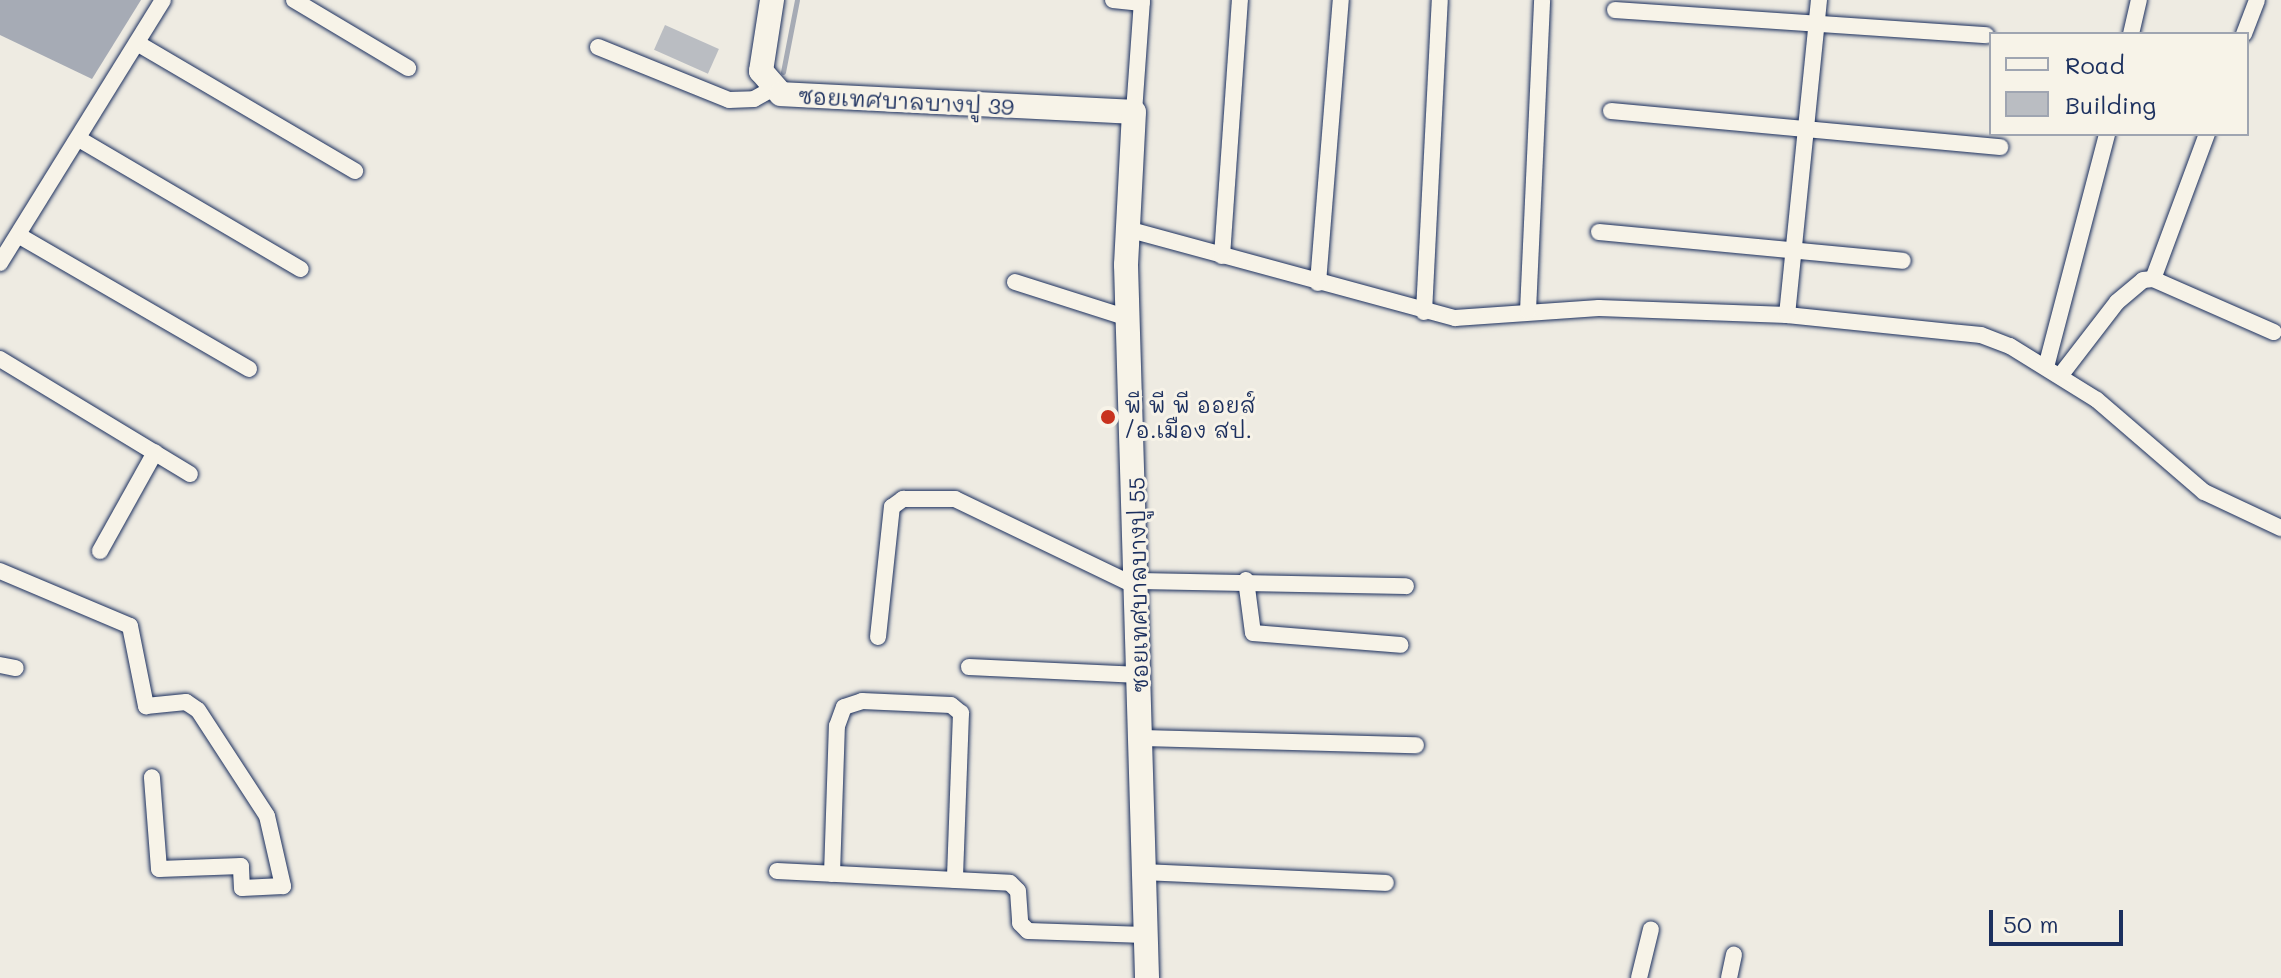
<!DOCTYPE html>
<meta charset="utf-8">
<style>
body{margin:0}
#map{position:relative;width:2281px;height:978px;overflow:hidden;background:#eeebe2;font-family:Mali,"Playpen Sans Thai",sans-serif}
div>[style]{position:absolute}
.water>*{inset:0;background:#a6abb5}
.stream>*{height:5px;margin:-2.5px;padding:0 2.5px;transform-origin:2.5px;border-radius:2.5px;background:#a6abb5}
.building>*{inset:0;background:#babdc2;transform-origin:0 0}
.roads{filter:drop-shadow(0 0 2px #1b2f5e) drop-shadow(0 0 2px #1b2f5e)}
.street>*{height:16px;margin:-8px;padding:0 8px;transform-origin:8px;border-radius:8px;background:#f7f3e8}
.secondary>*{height:24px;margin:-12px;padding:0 12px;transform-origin:12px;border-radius:12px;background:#f7f3e8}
.dots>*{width:22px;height:22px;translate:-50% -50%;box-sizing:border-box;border:4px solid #f7f3e8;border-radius:50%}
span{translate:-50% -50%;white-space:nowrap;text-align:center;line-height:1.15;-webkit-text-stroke:6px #f7f3e8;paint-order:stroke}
.street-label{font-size:22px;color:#1b2f5e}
.poi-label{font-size:22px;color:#1b2f5e}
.left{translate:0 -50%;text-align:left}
.legend{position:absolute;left:1989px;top:32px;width:260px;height:104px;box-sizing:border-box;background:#f7f3e8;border:2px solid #9fa5b1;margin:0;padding:10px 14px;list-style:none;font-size:24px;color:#1b2f5e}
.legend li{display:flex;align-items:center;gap:16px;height:40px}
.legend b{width:40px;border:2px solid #9fa5b1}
.scale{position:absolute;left:1989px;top:910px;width:134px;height:36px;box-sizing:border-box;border:4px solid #1b2f5e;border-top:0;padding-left:10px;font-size:24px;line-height:28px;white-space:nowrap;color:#1b2f5e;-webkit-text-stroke:6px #f7f3e8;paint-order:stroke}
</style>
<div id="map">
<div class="water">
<div style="clip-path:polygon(0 0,141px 0,92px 79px,0 35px)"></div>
</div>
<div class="stream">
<div style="left:783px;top:72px;width:73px;rotate:-79deg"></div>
</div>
<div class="building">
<div style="left:665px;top:25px;width:59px;height:27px;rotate:24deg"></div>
</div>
<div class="roads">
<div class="street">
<div style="left:294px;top:0;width:133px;rotate:30.8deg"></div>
<div style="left:1113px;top:0;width:29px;rotate:6deg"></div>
<div style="left:1615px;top:10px;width:372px;rotate:3.9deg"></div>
<div style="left:2131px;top:34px;width:35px;rotate:-77deg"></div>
<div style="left:2244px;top:34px;width:36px;rotate:-69deg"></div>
<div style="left:137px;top:43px;width:253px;rotate:30.4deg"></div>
<div style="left:598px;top:47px;width:141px;rotate:22deg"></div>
<div style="left:729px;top:100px;width:25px;rotate:-2deg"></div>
<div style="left:754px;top:99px;width:21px;rotate:-29deg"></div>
<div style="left:1611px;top:111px;width:391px;rotate:5.3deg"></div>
<div style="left:1134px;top:112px;width:112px;rotate:-85.9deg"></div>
<div style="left:79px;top:139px;width:257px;rotate:30.4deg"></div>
<div style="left:1127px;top:229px;width:340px;rotate:15.2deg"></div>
<div style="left:1455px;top:318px;width:144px;rotate:-4deg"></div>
<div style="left:1599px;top:308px;width:188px;rotate:2.1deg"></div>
<div style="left:1787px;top:315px;width:195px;rotate:5.9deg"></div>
<div style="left:1981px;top:335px;width:31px;rotate:21deg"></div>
<div style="left:2010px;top:346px;width:102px;rotate:31.8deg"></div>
<div style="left:2097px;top:400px;width:141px;rotate:40.7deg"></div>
<div style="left:2204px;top:492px;width:85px;rotate:25.1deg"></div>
<div style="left:1599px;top:232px;width:305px;rotate:5.4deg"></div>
<div style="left:18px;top:235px;width:267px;rotate:30.1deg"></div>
<div style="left:1222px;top:256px;width:257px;rotate:-86deg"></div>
<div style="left:0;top:263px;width:309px;rotate:-58.2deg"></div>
<div style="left:2153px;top:279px;width:155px;rotate:-69.6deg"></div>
<div style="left:1015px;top:282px;width:119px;rotate:17.7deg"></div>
<div style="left:1318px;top:283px;width:284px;rotate:-85.4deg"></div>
<div style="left:1528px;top:311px;width:311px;rotate:-87.4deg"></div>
<div style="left:1424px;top:312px;width:312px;rotate:-87.1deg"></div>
<div style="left:1787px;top:315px;width:317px;rotate:-84.2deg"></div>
<div style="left:0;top:359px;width:222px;rotate:31.2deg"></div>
<div style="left:2046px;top:367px;width:241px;rotate:-75.3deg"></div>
<div style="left:2060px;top:376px;width:93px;rotate:-52.4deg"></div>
<div style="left:2117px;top:302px;width:34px;rotate:-40deg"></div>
<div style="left:2143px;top:280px;width:10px;rotate:-6deg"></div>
<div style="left:2153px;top:279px;width:132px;rotate:23.7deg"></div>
<div style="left:100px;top:551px;width:113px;rotate:-60.9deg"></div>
<div style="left:0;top:571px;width:141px;rotate:22.9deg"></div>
<div style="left:130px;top:626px;width:82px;rotate:78.7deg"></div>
<div style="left:146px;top:706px;width:40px;rotate:-5.7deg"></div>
<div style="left:186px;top:702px;width:14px;rotate:34deg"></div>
<div style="left:198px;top:710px;width:126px;rotate:56.9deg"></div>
<div style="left:267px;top:816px;width:72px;rotate:77.1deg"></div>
<div style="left:283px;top:886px;width:41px;rotate:177.2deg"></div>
<div style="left:242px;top:888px;width:22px;rotate:-93deg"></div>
<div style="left:241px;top:866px;width:82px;rotate:177.9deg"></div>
<div style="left:159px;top:869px;width:92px;rotate:-94.4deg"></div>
<div style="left:1246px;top:580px;width:53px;rotate:82.5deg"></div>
<div style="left:1253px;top:633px;width:148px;rotate:4.6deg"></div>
<div style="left:1139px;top:581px;width:267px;rotate:1.1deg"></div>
<div style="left:878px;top:637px;width:131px;rotate:-83.9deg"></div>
<div style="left:892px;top:507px;width:14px;rotate:-36deg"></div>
<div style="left:903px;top:499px;width:52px"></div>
<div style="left:955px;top:499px;width:203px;rotate:25.7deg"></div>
<div style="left:0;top:665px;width:16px;rotate:11deg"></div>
<div style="left:969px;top:667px;width:171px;rotate:2.7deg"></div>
<div style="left:1141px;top:738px;width:275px;rotate:1.5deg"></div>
<div style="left:777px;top:871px;width:233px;rotate:2.9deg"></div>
<div style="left:1010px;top:883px;width:11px;rotate:45deg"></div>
<div style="left:1018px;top:891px;width:32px;rotate:86deg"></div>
<div style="left:1020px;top:923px;width:11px;rotate:45deg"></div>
<div style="left:1028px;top:931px;width:117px;rotate:2deg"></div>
<div style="left:1145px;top:872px;width:241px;rotate:2.6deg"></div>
<div style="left:832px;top:874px;width:148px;rotate:-88.1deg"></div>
<div style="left:837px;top:726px;width:20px;rotate:-70deg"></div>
<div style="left:844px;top:707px;width:19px;rotate:-18deg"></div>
<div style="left:862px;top:701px;width:89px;rotate:2.6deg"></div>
<div style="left:951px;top:705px;width:13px;rotate:39deg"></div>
<div style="left:961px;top:713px;width:167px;rotate:92.1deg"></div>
<div style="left:1639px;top:978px;width:50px;rotate:-76.2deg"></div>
<div style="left:1729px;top:978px;width:24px;rotate:-78deg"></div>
</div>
<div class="secondary">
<div style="left:772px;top:0;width:72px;rotate:98.8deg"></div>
<div style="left:761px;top:71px;width:30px;rotate:49deg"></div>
<div style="left:781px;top:94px;width:353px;rotate:2.9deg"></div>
<div style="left:1134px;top:112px;width:153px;rotate:93deg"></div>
<div style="left:1126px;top:265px;width:713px;rotate:88.31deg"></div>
</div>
</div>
<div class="dots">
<div style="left:1108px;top:417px;background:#c8321e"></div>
</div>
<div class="street-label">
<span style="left:906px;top:101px;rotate:3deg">ซอยเทศบาลบางปู 39</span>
<span style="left:1138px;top:585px;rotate:-91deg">ซอยเทศบาลบางปู 55</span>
</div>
<div class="poi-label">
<span class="left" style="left:1124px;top:417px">พี พี พี ออยส์<br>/อ.เมือง สป.</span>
</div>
<ul class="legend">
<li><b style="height:10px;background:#f7f3e8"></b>Road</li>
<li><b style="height:22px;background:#babdc2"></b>Building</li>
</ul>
<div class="scale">50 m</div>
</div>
